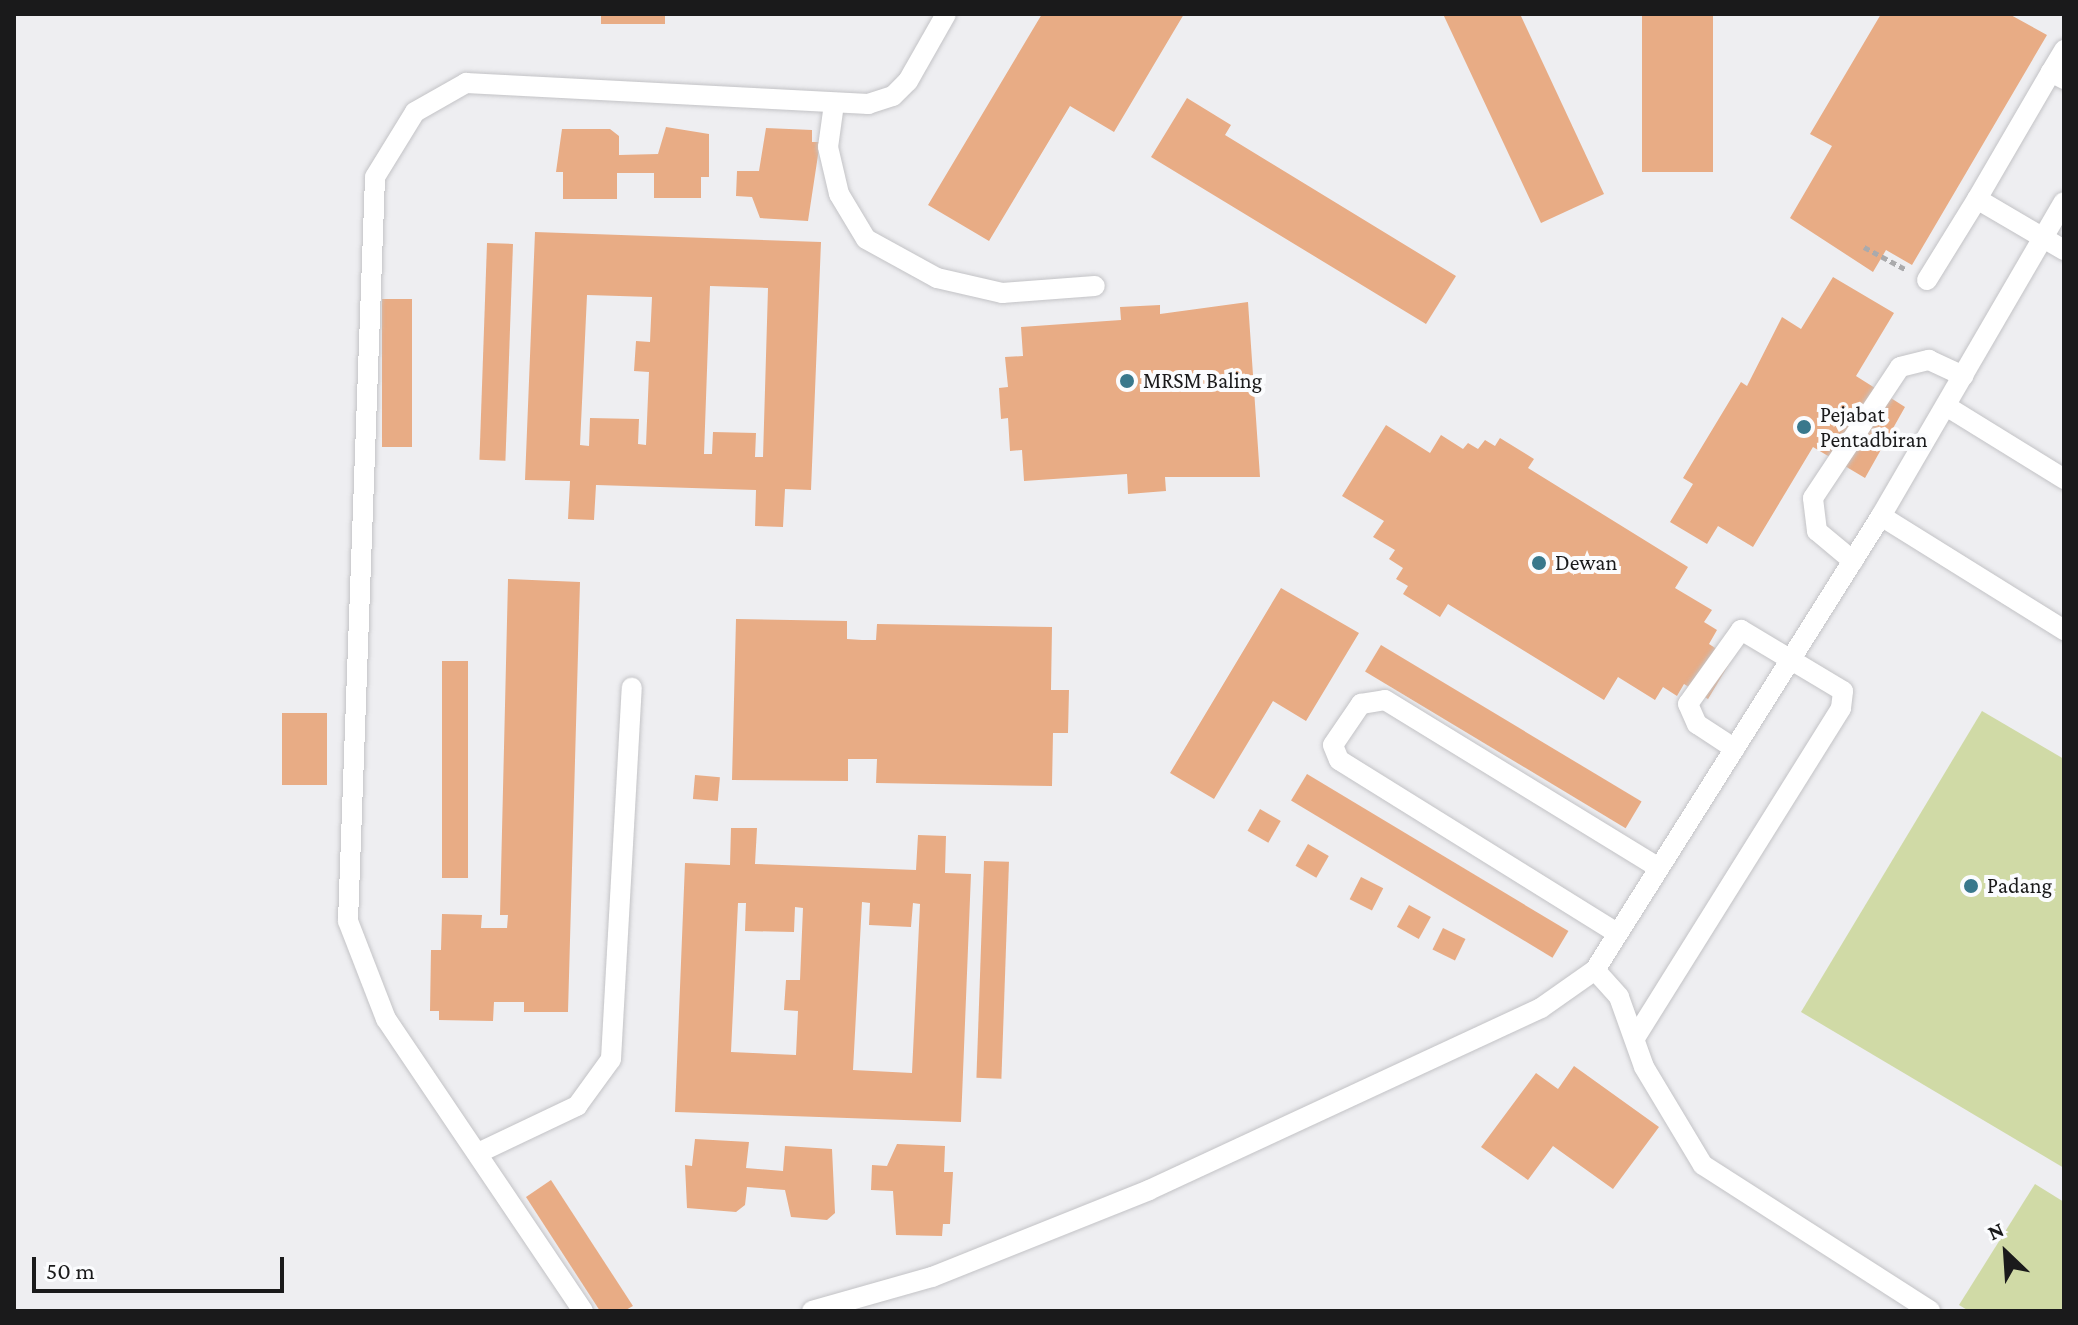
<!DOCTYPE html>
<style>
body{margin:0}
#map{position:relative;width:2078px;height:1325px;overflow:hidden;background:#eeeef1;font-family:"Crimson Pro",serif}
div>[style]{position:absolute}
.green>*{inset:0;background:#d0daa6}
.building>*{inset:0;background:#e8ac85;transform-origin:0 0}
.path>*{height:5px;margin-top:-2.5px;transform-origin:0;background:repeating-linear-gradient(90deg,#aaaaac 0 6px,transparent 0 10px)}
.roads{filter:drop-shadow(0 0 2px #c3c3c6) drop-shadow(0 0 2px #c3c3c6)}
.lane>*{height:20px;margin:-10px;padding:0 10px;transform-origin:10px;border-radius:10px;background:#fff}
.dots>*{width:22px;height:22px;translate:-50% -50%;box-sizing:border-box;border:4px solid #fbfcfe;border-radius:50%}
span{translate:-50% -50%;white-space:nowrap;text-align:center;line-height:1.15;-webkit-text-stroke:8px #fbfcfe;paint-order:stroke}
.poi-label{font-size:22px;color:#1a1a1b}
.left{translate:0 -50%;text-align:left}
.frame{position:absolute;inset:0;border:16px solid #1a1a1b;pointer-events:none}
.north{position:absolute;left:1966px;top:1213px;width:80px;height:80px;-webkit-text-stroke:6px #fbfcfe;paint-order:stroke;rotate:335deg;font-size:22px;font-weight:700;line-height:32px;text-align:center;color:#1a1a1b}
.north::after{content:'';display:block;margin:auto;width:28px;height:36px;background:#1a1a1b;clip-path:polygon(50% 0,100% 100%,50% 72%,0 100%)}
.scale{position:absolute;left:32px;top:1257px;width:252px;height:36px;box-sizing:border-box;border:4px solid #1a1a1b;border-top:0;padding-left:10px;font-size:24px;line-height:28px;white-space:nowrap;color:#1a1a1b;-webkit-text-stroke:6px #fbfcfe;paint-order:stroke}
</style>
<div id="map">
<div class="green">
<div style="clip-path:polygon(1982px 711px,2064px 759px,2064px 1168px,1801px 1012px)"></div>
<div style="clip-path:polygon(2035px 1184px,2064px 1202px,2064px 1311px,1969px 1311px,1959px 1305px)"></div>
</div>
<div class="building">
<div style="left:601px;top:14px;width:64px;height:10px"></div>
<div style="clip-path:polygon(1042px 14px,1184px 14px,1114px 132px,1070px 106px,989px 241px,928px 205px)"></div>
<div style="clip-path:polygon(1443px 14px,1520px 14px,1604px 194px,1541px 223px)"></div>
<div style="left:1642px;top:14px;width:71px;height:158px"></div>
<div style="clip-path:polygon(1881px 14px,2009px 14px,2047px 35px,1912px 265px,1886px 250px,1873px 272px,1790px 218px,1832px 146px,1810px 134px)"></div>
<div style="clip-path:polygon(1187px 98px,1231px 125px,1225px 135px,1456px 276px,1426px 324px,1151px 157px)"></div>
<div style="clip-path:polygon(666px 127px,709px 134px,709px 177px,701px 177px,701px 198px,654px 198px,654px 173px,617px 173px,617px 199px,563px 199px,563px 172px,556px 172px,562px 129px,610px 129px,619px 136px,619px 155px,658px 154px)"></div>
<div style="clip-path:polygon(766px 128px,812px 130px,812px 142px,820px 142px,808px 221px,760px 218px,752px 197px,736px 196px,737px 171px,759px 171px)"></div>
<div style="clip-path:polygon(evenodd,535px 232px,821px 242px,811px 490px,785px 489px,783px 527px,755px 526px,756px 490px,596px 485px,594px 520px,568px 519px,570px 481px,525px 480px,535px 232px,710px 286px,768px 288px,763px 457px,755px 457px,756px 433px,713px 432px,712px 454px,704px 454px,710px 286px,535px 232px,587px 295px,652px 297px,650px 342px,636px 341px,634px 371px,649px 372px,646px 445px,638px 444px,639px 419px,590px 418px,589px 446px,580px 445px,587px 295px)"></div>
<div style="left:487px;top:243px;width:26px;height:217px;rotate:2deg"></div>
<div style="clip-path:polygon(1833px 277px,1894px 313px,1856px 376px,1905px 407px,1865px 478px,1813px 447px,1753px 547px,1718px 526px,1707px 544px,1670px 522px,1693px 484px,1683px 478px,1741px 382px,1747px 386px,1782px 317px,1801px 329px)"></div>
<div style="left:382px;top:299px;width:30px;height:148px"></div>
<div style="clip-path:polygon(1248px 302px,1260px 477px,1165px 477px,1166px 491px,1128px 494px,1127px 474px,1024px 481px,1022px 450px,1010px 451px,1008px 418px,1001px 419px,999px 388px,1008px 387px,1005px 357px,1023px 356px,1021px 327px,1121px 320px,1120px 307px,1160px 305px,1160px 314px)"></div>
<div style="clip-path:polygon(1386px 425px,1430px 453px,1441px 435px,1463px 449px,1468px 443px,1478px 449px,1485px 440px,1495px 446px,1500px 438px,1534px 459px,1528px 468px,1688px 567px,1675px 588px,1712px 610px,1704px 622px,1717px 630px,1709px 644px,1732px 659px,1708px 699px,1684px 684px,1677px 696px,1663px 687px,1655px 700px,1618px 677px,1604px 700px,1448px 604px,1440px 617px,1403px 594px,1408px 586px,1396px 579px,1403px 568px,1389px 559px,1395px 550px,1373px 537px,1384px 521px,1342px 496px)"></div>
<div style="clip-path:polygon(508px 579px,580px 582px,568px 1012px,524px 1012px,524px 1002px,494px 1002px,493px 1021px,439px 1020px,439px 1011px,430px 1011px,431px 950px,441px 950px,442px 914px,482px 915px,481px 928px,507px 928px,508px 915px,500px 915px)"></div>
<div style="clip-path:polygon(1281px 588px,1359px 633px,1306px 721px,1273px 701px,1214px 799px,1170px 773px)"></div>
<div style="clip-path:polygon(736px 619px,847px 621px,847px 639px,862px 640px,876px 640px,877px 624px,1052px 627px,1051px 690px,1069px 690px,1068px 733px,1053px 733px,1052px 786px,876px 783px,877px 759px,848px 759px,848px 781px,732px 780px)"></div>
<div style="left:1381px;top:645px;width:304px;height:31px;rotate:31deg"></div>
<div style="left:442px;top:661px;width:26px;height:217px"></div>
<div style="left:282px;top:713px;width:45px;height:72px"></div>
<div style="left:1307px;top:774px;width:305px;height:31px;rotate:31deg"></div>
<div style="left:695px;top:775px;width:25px;height:24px;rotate:5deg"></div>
<div style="left:1260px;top:809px;width:24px;height:25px;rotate:30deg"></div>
<div style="clip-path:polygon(evenodd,731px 828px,757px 828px,755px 864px,916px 870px,918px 835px,946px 836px,945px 873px,971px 874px,961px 1122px,675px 1112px,685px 863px,730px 865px,731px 828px,862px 902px,870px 903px,869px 925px,911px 927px,913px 903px,920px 904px,912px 1073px,853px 1070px,862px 902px,731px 828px,738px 903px,746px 903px,745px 931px,794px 932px,795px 907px,803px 908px,800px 980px,786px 980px,784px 1010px,798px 1011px,796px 1055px,731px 1052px,738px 903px)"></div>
<div style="left:1308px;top:844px;width:24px;height:25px;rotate:30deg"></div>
<div style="left:984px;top:861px;width:25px;height:217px;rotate:2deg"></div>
<div style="left:1361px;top:877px;width:25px;height:25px;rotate:27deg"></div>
<div style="left:1409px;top:905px;width:25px;height:25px;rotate:29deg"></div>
<div style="left:1443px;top:928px;width:25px;height:24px;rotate:26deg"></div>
<div style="clip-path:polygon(1574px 1066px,1659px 1127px,1613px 1189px,1553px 1146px,1528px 1180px,1481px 1147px,1536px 1073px,1558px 1089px)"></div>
<div style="clip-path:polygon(695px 1139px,749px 1142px,746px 1168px,783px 1171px,785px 1146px,832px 1149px,835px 1213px,827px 1220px,791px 1217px,785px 1190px,747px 1187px,745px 1205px,736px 1212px,687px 1208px,685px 1165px,692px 1166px)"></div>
<div style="clip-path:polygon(897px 1144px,945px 1146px,944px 1172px,953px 1172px,950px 1224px,943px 1224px,942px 1236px,896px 1235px,893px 1191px,871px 1190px,872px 1165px,887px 1166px)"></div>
<div style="clip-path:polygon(551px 1180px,633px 1306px,624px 1311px,600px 1311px,526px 1197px)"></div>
</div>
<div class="path">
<div style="left:1864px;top:247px;width:47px;rotate:28.2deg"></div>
</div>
<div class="roads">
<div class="lane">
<div style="left:2051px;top:72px;width:26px;rotate:-59deg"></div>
<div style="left:2064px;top:79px;width:15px;rotate:-152deg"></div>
<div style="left:2051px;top:72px;width:147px;rotate:120.2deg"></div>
<div style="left:1977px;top:199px;width:101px;rotate:30.4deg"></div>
<div style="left:834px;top:104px;width:43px;rotate:97.9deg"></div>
<div style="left:828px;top:147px;width:48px;rotate:76.8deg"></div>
<div style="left:839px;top:194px;width:52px;rotate:59deg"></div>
<div style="left:866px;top:239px;width:81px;rotate:28.8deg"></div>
<div style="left:937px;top:278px;width:67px;rotate:13deg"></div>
<div style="left:1002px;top:293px;width:93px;rotate:-4.3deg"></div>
<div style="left:1927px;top:280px;width:95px;rotate:-58.3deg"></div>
<div style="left:1946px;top:406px;width:139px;rotate:31.7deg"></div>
<div style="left:1881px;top:516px;width:216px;rotate:31.9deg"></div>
<div style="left:1853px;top:561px;width:47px;rotate:-140.2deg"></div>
<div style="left:1817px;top:531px;width:33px;rotate:-97deg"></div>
<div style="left:1813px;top:498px;width:157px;rotate:-56.4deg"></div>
<div style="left:1900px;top:367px;width:30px;rotate:-14deg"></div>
<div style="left:1929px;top:360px;width:38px;rotate:25deg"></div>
<div style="left:1617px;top:933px;width:327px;rotate:-148.1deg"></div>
<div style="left:1339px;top:760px;width:16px;rotate:-112deg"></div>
<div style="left:1333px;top:745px;width:50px;rotate:-55.7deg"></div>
<div style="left:1361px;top:704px;width:24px;rotate:-9deg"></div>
<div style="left:1385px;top:700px;width:321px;rotate:31.5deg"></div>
<div style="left:1595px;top:970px;width:36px;rotate:48deg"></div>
<div style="left:1619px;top:997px;width:74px;rotate:70.3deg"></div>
<div style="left:1644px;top:1067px;width:114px;rotate:59deg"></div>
<div style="left:1703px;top:1165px;width:270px;rotate:32.7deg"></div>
<div style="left:1635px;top:1038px;width:389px;rotate:-58deg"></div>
<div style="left:1841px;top:708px;width:17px;rotate:-83deg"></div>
<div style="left:1843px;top:691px;width:119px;rotate:-149.1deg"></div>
<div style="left:1741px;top:630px;width:91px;rotate:125.6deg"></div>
<div style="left:1688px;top:704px;width:22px;rotate:66deg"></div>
<div style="left:1697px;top:724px;width:45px;rotate:33.3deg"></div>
<div style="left:478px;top:1153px;width:110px;rotate:-25.4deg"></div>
<div style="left:577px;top:1106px;width:58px;rotate:-54.1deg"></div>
<div style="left:611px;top:1059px;width:372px;rotate:-86.8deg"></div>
<div style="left:583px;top:1311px;width:352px;rotate:-124deg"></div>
<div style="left:386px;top:1019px;width:105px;rotate:-111.2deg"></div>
<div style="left:348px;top:921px;width:744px;rotate:-87.92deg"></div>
<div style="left:375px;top:177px;width:76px;rotate:-58.4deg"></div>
<div style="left:415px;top:112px;width:59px;rotate:-29.6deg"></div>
<div style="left:466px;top:83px;width:403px;rotate:3deg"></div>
<div style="left:868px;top:104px;width:26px;rotate:-18deg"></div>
<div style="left:893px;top:96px;width:21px;rotate:-45deg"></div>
<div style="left:908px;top:81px;width:77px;rotate:-60.4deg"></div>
<div style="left:812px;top:1311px;width:125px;rotate:-15.8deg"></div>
<div style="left:932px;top:1277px;width:234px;rotate:-21.8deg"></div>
<div style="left:1149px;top:1190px;width:432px;rotate:-24.9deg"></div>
<div style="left:1541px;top:1008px;width:66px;rotate:-35.1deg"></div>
<div style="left:1595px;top:970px;width:537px;rotate:-57.79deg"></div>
<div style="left:1881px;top:516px;width:363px;rotate:-59.8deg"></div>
</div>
</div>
<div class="dots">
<div style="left:1127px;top:381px;background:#39788c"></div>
<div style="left:1804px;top:427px;background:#39788c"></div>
<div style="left:1539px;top:563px;background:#39788c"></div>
<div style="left:1971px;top:886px;background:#39788c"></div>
</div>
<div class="poi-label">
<span class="left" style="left:1143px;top:381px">MRSM Baling</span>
<span class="left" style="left:1820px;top:427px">Pejabat<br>Pentadbiran</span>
<span class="left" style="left:1555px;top:563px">Dewan</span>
<span class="left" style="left:1987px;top:886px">Padang</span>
</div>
<div class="frame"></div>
<div class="north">N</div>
<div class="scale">50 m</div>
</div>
